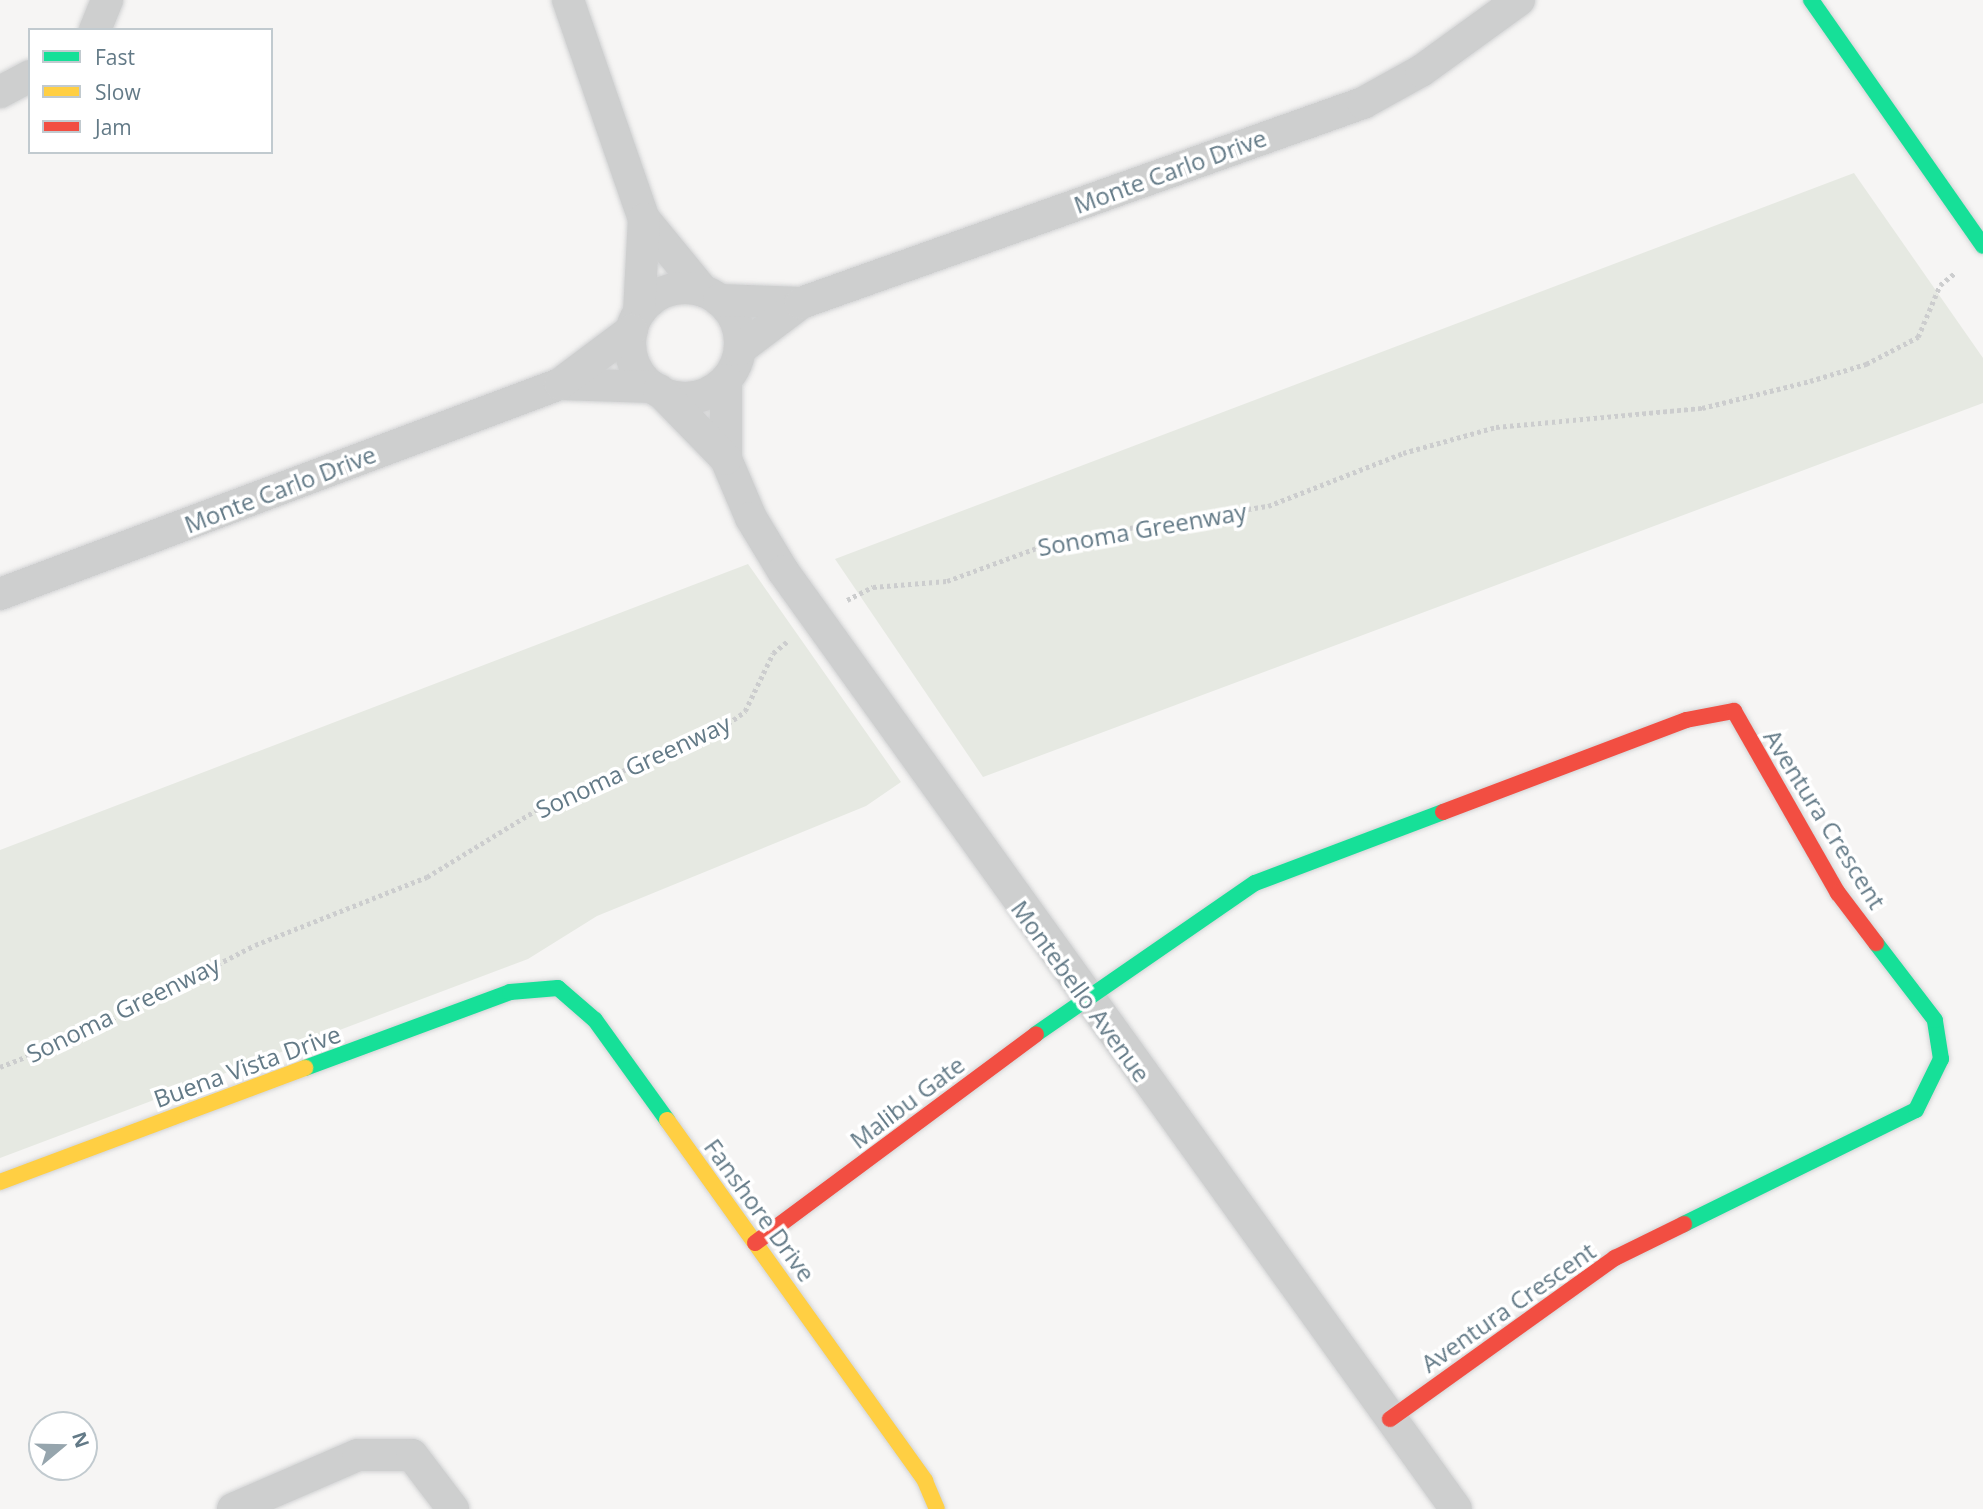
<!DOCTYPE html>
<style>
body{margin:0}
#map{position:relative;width:1983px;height:1509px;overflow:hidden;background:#f6f5f4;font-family:"Open Sans",sans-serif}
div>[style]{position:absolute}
.green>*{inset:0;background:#e6e9e2}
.path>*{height:4.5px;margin-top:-2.25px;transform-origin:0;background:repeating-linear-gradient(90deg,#cccdce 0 3.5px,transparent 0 7px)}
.roads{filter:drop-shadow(0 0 2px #d2d3d4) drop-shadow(0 0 2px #d2d3d4)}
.street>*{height:32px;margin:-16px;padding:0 16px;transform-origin:16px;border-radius:16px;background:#cecfcf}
.street>.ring{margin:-16px;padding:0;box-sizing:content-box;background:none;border:32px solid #cecfcf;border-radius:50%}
.fast>*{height:16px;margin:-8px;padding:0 8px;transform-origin:8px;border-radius:8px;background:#16e098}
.slow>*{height:16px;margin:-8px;padding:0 8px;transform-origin:8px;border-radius:8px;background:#ffcf43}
.jam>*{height:16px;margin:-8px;padding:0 8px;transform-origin:8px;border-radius:8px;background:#f24e42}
span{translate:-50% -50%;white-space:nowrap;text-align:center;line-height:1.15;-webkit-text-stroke:7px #fff;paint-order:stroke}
.street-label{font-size:24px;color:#637a87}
.legend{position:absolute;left:28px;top:28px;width:245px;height:126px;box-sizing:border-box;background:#fff;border:2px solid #c1cacf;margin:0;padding:9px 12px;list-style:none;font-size:21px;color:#637a87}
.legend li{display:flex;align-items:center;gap:14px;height:35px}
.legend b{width:35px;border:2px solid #c1cacf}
.north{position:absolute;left:28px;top:1411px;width:70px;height:70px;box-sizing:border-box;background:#fff;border:2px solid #c1cacf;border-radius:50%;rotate:71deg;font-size:19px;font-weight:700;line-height:28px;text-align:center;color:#637a87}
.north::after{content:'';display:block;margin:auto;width:24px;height:32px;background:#96a5ad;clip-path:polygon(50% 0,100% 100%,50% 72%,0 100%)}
</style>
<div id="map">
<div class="green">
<div style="clip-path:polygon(1854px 173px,1983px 358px,1983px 403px,983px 777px,835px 559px)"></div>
<div style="clip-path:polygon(748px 564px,901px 782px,866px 806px,597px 916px,528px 959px,0 1158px,0 850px)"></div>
</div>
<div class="path">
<div style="left:847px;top:600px;width:29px;rotate:-27deg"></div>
<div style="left:873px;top:587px;width:74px;rotate:-4.6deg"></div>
<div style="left:947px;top:581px;width:121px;rotate:-20.2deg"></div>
<div style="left:1061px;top:539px;width:210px;rotate:-9.1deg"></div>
<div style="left:1268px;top:506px;width:145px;rotate:-21.4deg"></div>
<div style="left:1403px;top:453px;width:97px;rotate:-15.6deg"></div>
<div style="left:1496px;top:427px;width:207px;rotate:-5.3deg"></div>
<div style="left:1702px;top:408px;width:111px;rotate:-14deg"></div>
<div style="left:1810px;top:381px;width:59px;rotate:-16.9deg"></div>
<div style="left:1866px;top:364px;width:59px;rotate:-27.4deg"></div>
<div style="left:1918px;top:337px;width:56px;rotate:-67.1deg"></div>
<div style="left:1940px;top:285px;width:19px;rotate:-39deg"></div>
<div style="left:0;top:1067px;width:79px;rotate:-21.4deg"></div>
<div style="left:74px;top:1038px;width:203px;rotate:-27.2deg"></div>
<div style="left:255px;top:945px;width:185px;rotate:-21.6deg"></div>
<div style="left:427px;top:877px;width:140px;rotate:-31.5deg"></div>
<div style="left:546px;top:804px;width:192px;rotate:-23.4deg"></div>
<div style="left:722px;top:728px;width:29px;rotate:-36deg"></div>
<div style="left:745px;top:711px;width:64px;rotate:-64.2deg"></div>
<div style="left:773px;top:653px;width:19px;rotate:-39deg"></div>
</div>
<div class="roads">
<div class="street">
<div style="left:568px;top:0;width:232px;rotate:70.9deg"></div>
<div style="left:644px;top:219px;width:93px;rotate:50.7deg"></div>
<div style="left:95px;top:30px;width:32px;rotate:-68deg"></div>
<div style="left:0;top:92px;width:34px;rotate:-28deg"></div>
<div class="ring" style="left:630px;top:288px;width:78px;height:78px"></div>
<div style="left:719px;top:300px;width:82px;rotate:2.1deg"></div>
<div style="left:639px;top:313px;width:94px;rotate:-87deg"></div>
<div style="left:740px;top:349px;width:76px;rotate:-37deg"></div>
<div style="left:801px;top:303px;width:597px;rotate:-19.59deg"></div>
<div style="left:1363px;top:103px;width:66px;rotate:-28.9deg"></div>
<div style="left:1421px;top:71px;width:121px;rotate:-35.9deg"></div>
<div style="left:726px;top:380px;width:79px;rotate:90deg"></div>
<div style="left:726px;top:459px;width:64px;rotate:67deg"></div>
<div style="left:751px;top:518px;width:62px;rotate:58.9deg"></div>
<div style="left:783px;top:571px;width:1154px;rotate:54.34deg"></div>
<div style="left:560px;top:384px;width:93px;rotate:1.8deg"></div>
<div style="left:659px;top:390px;width:96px;rotate:45.8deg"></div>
<div style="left:0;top:594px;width:598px;rotate:-20.56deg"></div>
<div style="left:560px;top:384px;width:90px;rotate:-36.9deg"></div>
<div style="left:233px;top:1509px;width:136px;rotate:-23.4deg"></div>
<div style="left:358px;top:1455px;width:54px"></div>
<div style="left:412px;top:1455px;width:68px;rotate:52.8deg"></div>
</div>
<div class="fast">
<div style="left:1811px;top:0;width:300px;rotate:55deg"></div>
<div style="left:1036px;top:1034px;width:266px;rotate:-34.6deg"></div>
<div style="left:1255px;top:883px;width:201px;rotate:-20.7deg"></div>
<div style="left:305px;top:1068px;width:219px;rotate:-20.3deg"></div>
<div style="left:510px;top:992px;width:48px;rotate:-4.8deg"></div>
<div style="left:558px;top:988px;width:49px;rotate:40.9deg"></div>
<div style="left:595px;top:1020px;width:123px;rotate:54.2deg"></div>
<div style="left:1684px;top:1224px;width:258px;rotate:-26.2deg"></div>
<div style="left:1916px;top:1110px;width:57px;rotate:-63.9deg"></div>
<div style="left:1941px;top:1059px;width:39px;rotate:-99deg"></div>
<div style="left:1935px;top:1020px;width:97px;rotate:-127.5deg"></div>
</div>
<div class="slow">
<div style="left:667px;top:1120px;width:444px;rotate:54.4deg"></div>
<div style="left:925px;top:1481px;width:30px;rotate:67deg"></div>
<div style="left:0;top:1182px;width:326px;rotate:-20.5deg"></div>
</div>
<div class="jam">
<div style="left:1443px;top:812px;width:260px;rotate:-20.7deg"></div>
<div style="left:1686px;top:720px;width:49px;rotate:-10.6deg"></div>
<div style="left:1734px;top:711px;width:210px;rotate:60.3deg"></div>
<div style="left:1838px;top:893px;width:63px;rotate:52.8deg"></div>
<div style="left:755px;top:1243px;width:350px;rotate:-36.6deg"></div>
<div style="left:1390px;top:1419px;width:277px;rotate:-35.6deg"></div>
<div style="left:1615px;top:1258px;width:77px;rotate:-26.2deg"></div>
</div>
</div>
<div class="street-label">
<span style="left:1170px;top:171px;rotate:-20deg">Monte Carlo Drive</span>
<span style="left:280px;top:489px;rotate:-21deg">Monte Carlo Drive</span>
<span style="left:1142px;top:529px;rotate:-10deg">Sonoma Greenway</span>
<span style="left:633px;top:766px;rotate:-25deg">Sonoma Greenway</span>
<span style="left:1825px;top:819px;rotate:58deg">Aventura Crescent</span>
<span style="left:1081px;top:991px;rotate:54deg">Montebello Avenue</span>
<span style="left:123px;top:1009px;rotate:-26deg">Sonoma Greenway</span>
<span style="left:247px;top:1066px;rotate:-20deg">Buena Vista Drive</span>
<span style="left:907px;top:1102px;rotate:-37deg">Malibu Gate</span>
<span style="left:760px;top:1210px;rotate:54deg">Fanshore Drive</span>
<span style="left:1508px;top:1307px;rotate:-35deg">Aventura Crescent</span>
</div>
<ul class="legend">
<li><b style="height:9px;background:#16e098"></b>Fast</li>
<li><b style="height:9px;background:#ffcf43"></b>Slow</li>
<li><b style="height:9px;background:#f24e42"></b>Jam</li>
</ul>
<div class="north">N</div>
</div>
